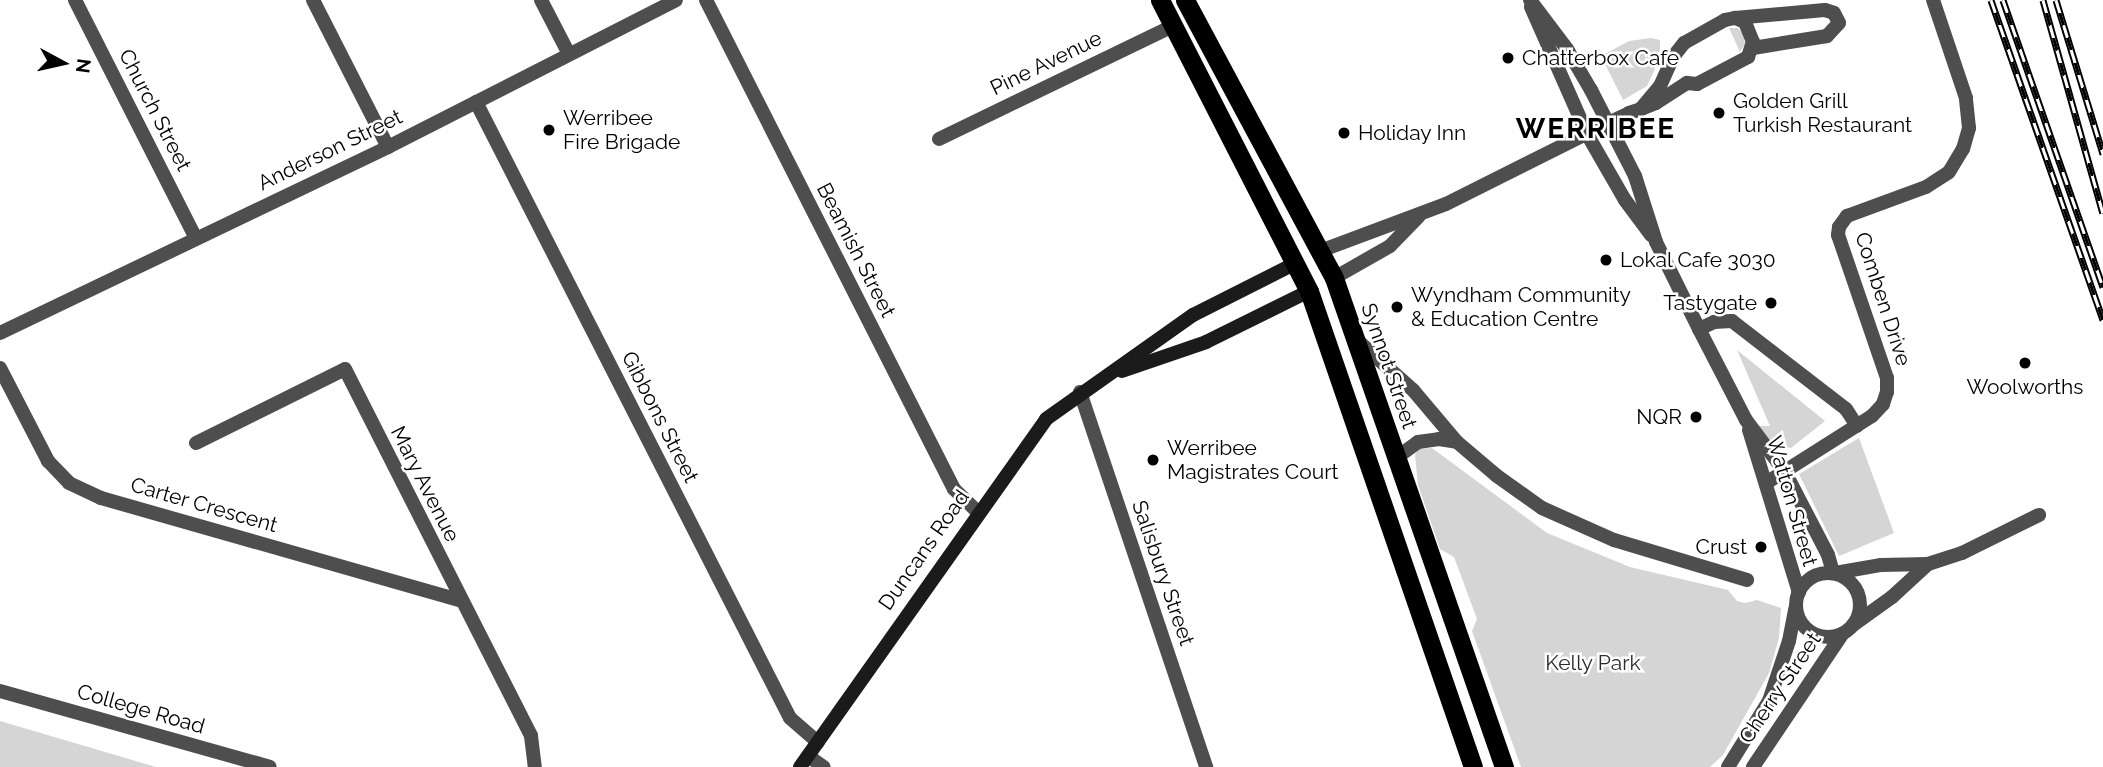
<!DOCTYPE html>
<style>
body{margin:0}
#map{position:relative;width:2103px;height:767px;overflow:hidden;background:#fff;font-family:Raleway,sans-serif}
div>[style]{position:absolute}
.green>*{inset:0;background:#d5d5d5}
.minor>*{height:14px;margin:-7px;padding:0 7px;transform-origin:7px;border-radius:7px;background:#4e4e4e}
.tertiary>*{height:14px;margin:-7px;padding:0 7px;transform-origin:7px;border-radius:7px;background:#4e4e4e}
.tertiary>.ring{margin:-7px;padding:0;box-sizing:content-box;background:none;border:14px solid #4e4e4e;border-radius:50%}
.secondary>*{height:14px;margin:-7px;padding:0 7px;transform-origin:7px;border-radius:7px;background:#1b1b1b}
.trunk>*{height:19px;margin:-9.5px;padding:0 9.5px;transform-origin:9.5px;border-radius:9.5px;background:#000}
.rail>*{height:7px;margin-top:-3.5px;transform-origin:0;background:repeating-linear-gradient(90deg,#fff 0 13px,#000 0 26px);box-sizing:border-box;border-block:2px solid #000}
.dots>*{width:19px;height:19px;translate:-50% -50%;box-sizing:border-box;border:4px solid #fff;border-radius:50%}
span{translate:-50% -50%;white-space:nowrap;text-align:center;line-height:1.15;-webkit-text-stroke:5px #fff;paint-order:stroke}
.poi-label{font-size:21px;color:#000}
.left{translate:0 -50%;text-align:left}
.right{translate:-100% -50%;text-align:right}
.street-label{font-size:21px;color:#000}
.park-label{font-size:21px;color:#2c2c2c}
.district-label{font-size:28px;color:#000;font-weight:700;letter-spacing:2px}
.north{position:absolute;left:28px;top:28px;width:70px;height:70px;-webkit-text-stroke:5px #fff;paint-order:stroke;rotate:98deg;font-size:19px;font-weight:700;line-height:28px;text-align:center;color:#000}
.north::after{content:'';display:block;margin:auto;width:24px;height:32px;background:#000;clip-path:polygon(50% 0,100% 100%,50% 72%,0 100%)}
</style>
<div id="map">
<div class="green">
<div style="clip-path:polygon(1729px 28px,1738px 28px,1743px 34px,1745px 44px,1740px 52px)"></div>
<div style="clip-path:polygon(1651px 38px,1660px 40px,1660px 55px,1654px 71px,1647px 86px,1623px 100px,1601px 56px,1629px 41px)"></div>
<div style="clip-path:polygon(1737px 350px,1825px 421px,1791px 448px,1770px 444px,1759px 426px,1770px 426px)"></div>
<div style="clip-path:polygon(1859px 438px,1894px 533px,1839px 556px,1799px 474px)"></div>
<div style="clip-path:polygon(1432px 448px,1547px 533px,1630px 567px,1728px 590px,1737px 601px,1745px 603px,1757px 600px,1781px 608px,1779px 638px,1769px 673px,1723px 755px,1710px 767px,1521px 767px,1472px 631px,1477px 619px,1454px 557px,1440px 549px,1418px 485px,1415px 455px,1418px 449px)"></div>
<div style="clip-path:polygon(0 721px,156px 767px,0 767px)"></div>
</div>
<div class="minor">
<div style="left:75px;top:0;width:267px;rotate:63.1deg"></div>
<div style="left:313px;top:0;width:165px;rotate:63deg"></div>
<div style="left:541px;top:0;width:61px;rotate:62.6deg"></div>
<div style="left:706px;top:0;width:548px;rotate:63.11deg"></div>
<div style="left:954px;top:489px;width:33px;rotate:44deg"></div>
<div style="left:1735px;top:18px;width:90px;rotate:-5.1deg"></div>
<div style="left:1825px;top:10px;width:9px;rotate:18deg"></div>
<div style="left:1834px;top:13px;width:11px;rotate:63deg"></div>
<div style="left:1839px;top:23px;width:18px;rotate:133deg"></div>
<div style="left:1827px;top:36px;width:75px;rotate:170.8deg"></div>
<div style="left:476px;top:102px;width:691px;rotate:62.99deg"></div>
<div style="left:790px;top:718px;width:37px;rotate:41deg"></div>
<div style="left:1608px;top:123px;width:23px;rotate:-25deg"></div>
<div style="left:1629px;top:113px;width:13px;rotate:-18deg"></div>
<div style="left:1641px;top:109px;width:16px;rotate:-22deg"></div>
<div style="left:1656px;top:103px;width:37px;rotate:-33deg"></div>
<div style="left:1687px;top:83px;width:10px;rotate:6deg"></div>
<div style="left:1697px;top:84px;width:58px;rotate:-27.9deg"></div>
<div style="left:1748px;top:57px;width:16px;rotate:-72deg"></div>
<div style="left:1753px;top:42px;width:22px;rotate:-112deg"></div>
<div style="left:1745px;top:22px;width:11px;rotate:-158deg"></div>
<div style="left:1735px;top:18px;width:10px;rotate:169deg"></div>
<div style="left:1725px;top:20px;width:47px;rotate:150.7deg"></div>
<div style="left:1684px;top:43px;width:18px;rotate:128deg"></div>
<div style="left:1673px;top:57px;width:32px;rotate:114deg"></div>
<div style="left:1660px;top:86px;width:30px;rotate:130deg"></div>
<div style="left:939px;top:139px;width:260px;rotate:-25.8deg"></div>
<div style="left:1699px;top:329px;width:17px;rotate:-25deg"></div>
<div style="left:1714px;top:322px;width:18px;rotate:-3deg"></div>
<div style="left:1732px;top:321px;width:144px;rotate:37.7deg"></div>
<div style="left:1846px;top:409px;width:20px;rotate:57deg"></div>
<div style="left:0;top:333px;width:430px;rotate:-25.6deg"></div>
<div style="left:388px;top:147px;width:323px;rotate:-27deg"></div>
<div style="left:1358px;top:341px;width:74px;rotate:41.7deg"></div>
<div style="left:1413px;top:390px;width:68px;rotate:49.8deg"></div>
<div style="left:1457px;top:442px;width:52px;rotate:40.4deg"></div>
<div style="left:1497px;top:476px;width:55px;rotate:35.4deg"></div>
<div style="left:1542px;top:508px;width:79px;rotate:24deg"></div>
<div style="left:1614px;top:540px;width:139px;rotate:16.7deg"></div>
<div style="left:0;top:368px;width:105px;rotate:62.7deg"></div>
<div style="left:48px;top:461px;width:30px;rotate:46deg"></div>
<div style="left:69px;top:483px;width:35px;rotate:25deg"></div>
<div style="left:101px;top:498px;width:373px;rotate:15.9deg"></div>
<div style="left:1080px;top:392px;width:396px;rotate:71.4deg"></div>
<div style="left:196px;top:443px;width:166px;rotate:-26.4deg"></div>
<div style="left:345px;top:369px;width:411px;rotate:63.1deg"></div>
<div style="left:531px;top:736px;width:31px;rotate:83deg"></div>
<div style="left:1396px;top:458px;width:27px;rotate:-36deg"></div>
<div style="left:1418px;top:442px;width:21px;rotate:-8deg"></div>
<div style="left:1439px;top:439px;width:18px;rotate:9deg"></div>
<div style="left:1766px;top:483px;width:125px;rotate:-32.3deg"></div>
<div style="left:1872px;top:416px;width:16px;rotate:-47deg"></div>
<div style="left:1883px;top:404px;width:13px;rotate:-72deg"></div>
<div style="left:1887px;top:392px;width:14px;rotate:-90deg"></div>
<div style="left:1887px;top:378px;width:151px;rotate:-108.9deg"></div>
<div style="left:1838px;top:235px;width:8px;rotate:-83deg"></div>
<div style="left:1839px;top:227px;width:14px;rotate:-54deg"></div>
<div style="left:1847px;top:216px;width:84px;rotate:-20.2deg"></div>
<div style="left:1926px;top:187px;width:27px;rotate:-33deg"></div>
<div style="left:1949px;top:172px;width:27px;rotate:-59deg"></div>
<div style="left:1963px;top:149px;width:22px;rotate:-74deg"></div>
<div style="left:1969px;top:128px;width:30px;rotate:-96deg"></div>
<div style="left:1966px;top:98px;width:103px;rotate:-108.6deg"></div>
<div style="left:1835px;top:573px;width:47px;rotate:-9.9deg"></div>
<div style="left:1881px;top:565px;width:47px;rotate:-1.2deg"></div>
<div style="left:1853px;top:625px;width:48px;rotate:-35.7deg"></div>
<div style="left:1892px;top:597px;width:49px;rotate:-42.5deg"></div>
<div style="left:1928px;top:564px;width:36px;rotate:-18deg"></div>
<div style="left:1962px;top:553px;width:86px;rotate:-26.3deg"></div>
<div style="left:0;top:691px;width:280px;rotate:15.7deg"></div>
<div style="left:808px;top:756px;width:19px;rotate:35deg"></div>
</div>
<div class="tertiary">
<div style="left:1530px;top:0;width:61px;rotate:52.9deg"></div>
<div style="left:1567px;top:49px;width:48px;rotate:59.7deg"></div>
<div style="left:1591px;top:90px;width:97px;rotate:62.9deg"></div>
<div style="left:1635px;top:176px;width:69px;rotate:72.3deg"></div>
<div style="left:1656px;top:242px;width:97px;rotate:63.7deg"></div>
<div style="left:1699px;top:329px;width:102px;rotate:62.7deg"></div>
<div style="left:1746px;top:420px;width:65px;rotate:53.1deg"></div>
<div style="left:1785px;top:472px;width:93px;rotate:62.6deg"></div>
<div style="left:1828px;top:555px;width:19px;rotate:74deg"></div>
<div style="left:1531px;top:7px;width:139px;rotate:66.2deg"></div>
<div style="left:1587px;top:134px;width:76px;rotate:60.1deg"></div>
<div style="left:1625px;top:200px;width:44px;rotate:53.4deg"></div>
<div style="left:1320px;top:251px;width:134px;rotate:-20.5deg"></div>
<div style="left:1446px;top:204px;width:181px;rotate:-26.6deg"></div>
<div style="left:1334px;top:278px;width:64px;rotate:-29.7deg"></div>
<div style="left:1390px;top:246px;width:42px;rotate:-46deg"></div>
<div style="left:1749px;top:430px;width:170px;rotate:72.9deg"></div>
<div class="ring" style="left:1796px;top:573px;width:50px;height:50px"></div>
<div style="left:1728px;top:767px;width:78px;rotate:-58.2deg"></div>
<div style="left:1769px;top:701px;width:63px;rotate:-71.6deg"></div>
<div style="left:1789px;top:641px;width:33px;rotate:-79deg"></div>
<div style="left:1753px;top:767px;width:161px;rotate:-56.1deg"></div>
</div>
<div class="secondary">
<div style="left:1122px;top:371px;width:89px;rotate:-19deg"></div>
<div style="left:1206px;top:342px;width:115px;rotate:-26.3deg"></div>
<div style="left:800px;top:767px;width:426px;rotate:-54.7deg"></div>
<div style="left:1046px;top:419px;width:180px;rotate:-35.3deg"></div>
<div style="left:1193px;top:315px;width:113px;rotate:-26.8deg"></div>
</div>
<div class="trunk">
<div style="left:1160px;top:0;width:327px;rotate:62.9deg"></div>
<div style="left:1309px;top:291px;width:503px;rotate:70.99deg"></div>
<div style="left:1185px;top:0;width:315px;rotate:61.8deg"></div>
<div style="left:1334px;top:278px;width:518px;rotate:70.83deg"></div>
</div>
<div class="rail">
<div style="left:1991px;top:0;width:339px;rotate:70.7deg"></div>
<div style="left:2003px;top:0;width:304px;rotate:70.8deg"></div>
<div style="left:2043px;top:0;width:221px;rotate:74.3deg"></div>
<div style="left:2056px;top:0;width:161px;rotate:73deg"></div>
</div>
<div class="dots">
<div style="left:1508px;top:58px;background:#000"></div>
<div style="left:1719px;top:113px;background:#000"></div>
<div style="left:549px;top:130px;background:#000"></div>
<div style="left:1344px;top:133px;background:#000"></div>
<div style="left:1606px;top:260px;background:#000"></div>
<div style="left:1771px;top:303px;background:#000"></div>
<div style="left:1397px;top:307px;background:#000"></div>
<div style="left:2025px;top:363px;background:#000"></div>
<div style="left:1696px;top:417px;background:#000"></div>
<div style="left:1153px;top:460px;background:#000"></div>
<div style="left:1761px;top:547px;background:#000"></div>
</div>
<div class="poi-label">
<span class="left" style="left:1522px;top:58px">Chatterbox Cafe</span>
<span class="left" style="left:1733px;top:113px">Golden Grill<br>Turkish Restaurant</span>
<span class="left" style="left:563px;top:130px">Werribee<br>Fire Brigade</span>
<span class="left" style="left:1358px;top:133px">Holiday Inn</span>
<span class="left" style="left:1620px;top:260px">Lokal Cafe 3030</span>
<span class="left" style="left:1411px;top:307px">Wyndham Community<br>&amp; Education Centre</span>
<span class="right" style="left:1757px;top:303px">Tastygate</span>
<span style="left:2025px;top:387px">Woolworths</span>
<span class="right" style="left:1682px;top:417px">NQR</span>
<span class="left" style="left:1167px;top:460px">Werribee<br>Magistrates Court</span>
<span class="right" style="left:1747px;top:547px">Crust</span>
</div>
<div class="street-label">
<span style="left:1046px;top:63px;rotate:-26deg">Pine Avenue</span>
<span style="left:155px;top:110px;rotate:63deg">Church Street</span>
<span style="left:330px;top:150px;rotate:-26deg">Anderson Street</span>
<span style="left:856px;top:250px;rotate:63deg">Beamish Street</span>
<span style="left:1883px;top:299px;rotate:72deg">Comben Drive</span>
<span style="left:1389px;top:366px;rotate:71deg">Synnot Street</span>
<span style="left:660px;top:417px;rotate:63deg">Gibbons Street</span>
<span style="left:425px;top:484px;rotate:63deg">Mary Avenue</span>
<span style="left:1792px;top:501px;rotate:74deg">Watton Street</span>
<span style="left:204px;top:505px;rotate:16deg">Carter Crescent</span>
<span style="left:924px;top:550px;rotate:-55deg">Duncans Road</span>
<span style="left:1163px;top:573px;rotate:71deg">Salisbury Street</span>
<span style="left:1780px;top:688px;rotate:-56deg">Cherry Street</span>
<span style="left:141px;top:709px;rotate:16deg">College Road</span>
</div>
<div class="park-label">
<span style="left:1593px;top:663px">Kelly Park</span>
</div>
<div class="district-label">
<span style="left:1596px;top:129px">WERRIBEE</span>
</div>
<div class="north">N</div>
</div>
